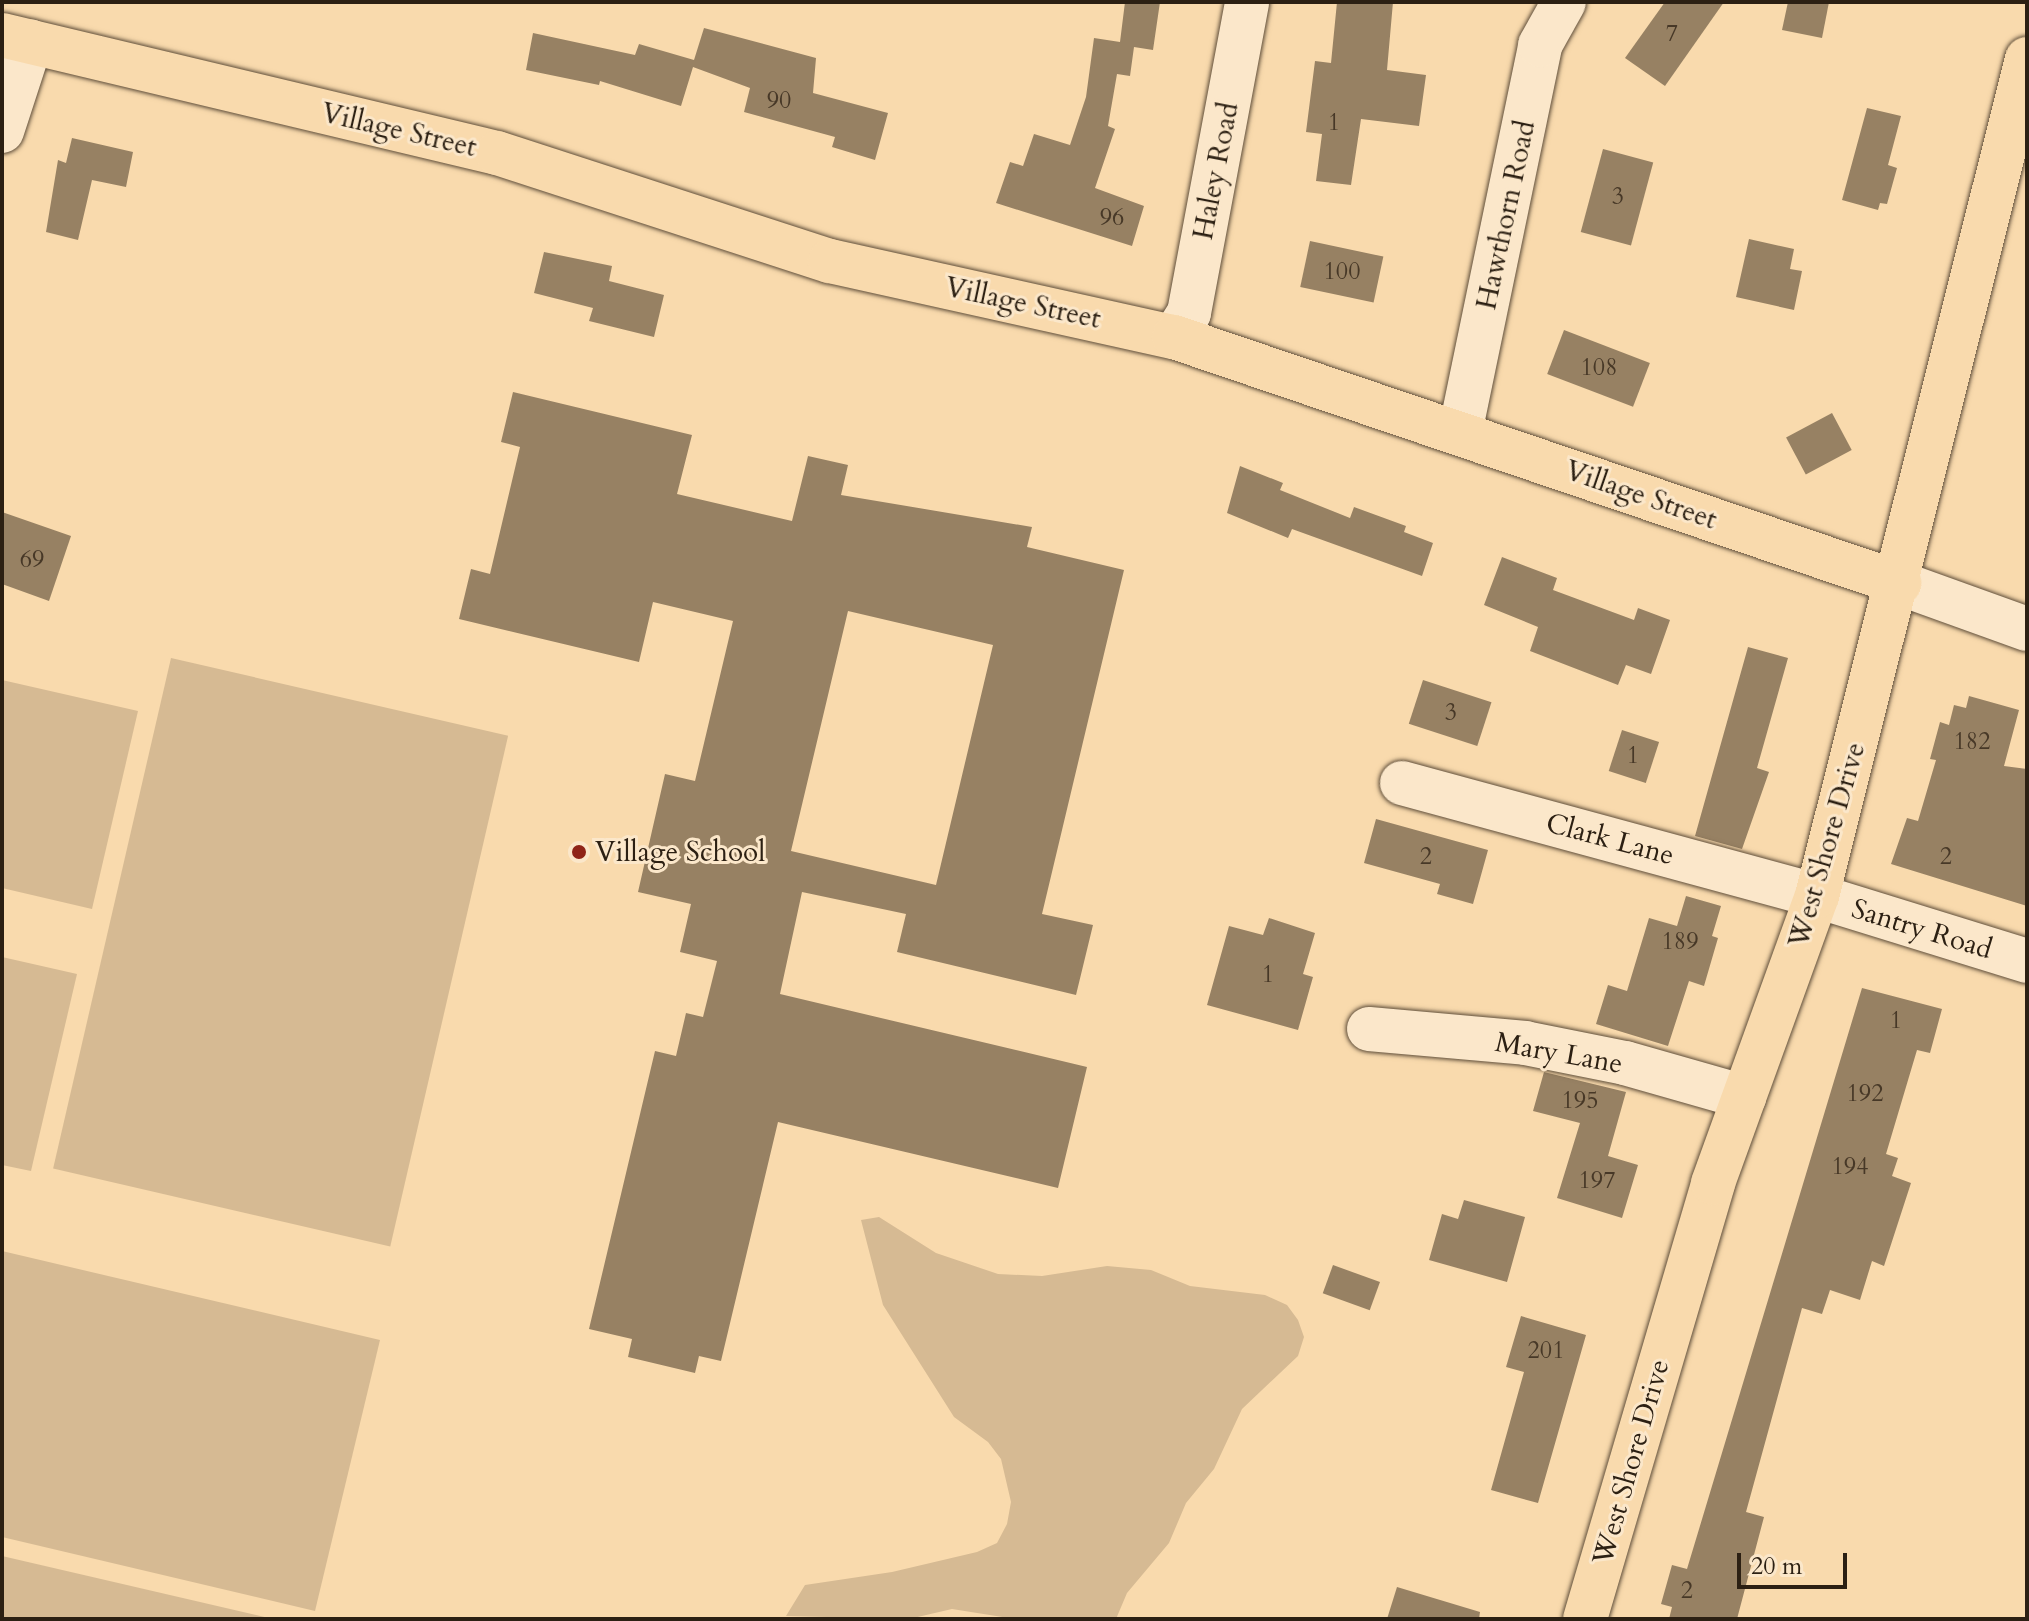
<!DOCTYPE html>
<style>
body{margin:0}
#map{position:relative;width:2029px;height:1621px;overflow:hidden;background:#f9daad;font-family:Cardo,serif}
div>[style]{position:absolute}
.green>*{inset:0;background:#d6ba93;transform-origin:0 0}
.building>*{inset:0;background:#978163;transform-origin:0 0}
.roads{filter:drop-shadow(0 0 2px #5f4e3a) drop-shadow(0 0 2px #5f4e3a)}
.minor>*{height:44px;margin:-22px;padding:0 22px;transform-origin:22px;border-radius:22px;background:#fbe7ca}
.major>*{height:44px;margin:-22px;padding:0 22px;transform-origin:22px;border-radius:22px;background:#f9daad}
.dots>*{width:22px;height:22px;translate:-50% -50%;box-sizing:border-box;border:4px solid #fbe7ca;border-radius:50%}
span{translate:-50% -50%;white-space:nowrap;text-align:center;line-height:1.15;-webkit-text-stroke:6px #fbe7ca;paint-order:stroke}
.number-label{font-size:24px;color:#473827}
.number-label span{-webkit-text-stroke-width:0}
.street-label{font-size:28px;color:#2c2013}
.poi-label{font-size:28px;color:#2c2013}
.left{translate:0 -50%;text-align:left}
.frame{position:absolute;inset:0;border:4px solid #2c2013;pointer-events:none}
.scale{position:absolute;left:1737px;top:1553px;width:110px;height:36px;box-sizing:border-box;border:4px solid #2c2013;border-top:0;padding-left:10px;font-size:24px;line-height:28px;white-space:nowrap;color:#2c2013;-webkit-text-stroke:6px #fbe7ca;paint-order:stroke}
</style>
<div id="map">
<div class="green">
<div style="left:171px;top:658px;width:346px;height:524px;rotate:13deg"></div>
<div style="clip-path:polygon(2px 680px,138px 711px,92px 909px,2px 888px)"></div>
<div style="clip-path:polygon(2px 957px,77px 974px,31px 1171px,2px 1165px)"></div>
<div style="clip-path:polygon(879px 1217px,936px 1253px,998px 1274px,1042px 1276px,1107px 1266px,1151px 1270px,1190px 1286px,1265px 1295px,1287px 1305px,1298px 1320px,1304px 1337px,1298px 1356px,1242px 1409px,1214px 1469px,1186px 1503px,1169px 1543px,1127px 1593px,1116px 1619px,1015px 1619px,952px 1609px,909px 1619px,786px 1616px,805px 1585px,892px 1572px,977px 1552px,997px 1543px,1007px 1524px,1011px 1502px,1001px 1459px,988px 1442px,954px 1417px,883px 1305px,861px 1220px)"></div>
<div style="clip-path:polygon(2px 1251px,380px 1340px,315px 1611px,2px 1537px)"></div>
<div style="clip-path:polygon(2px 1556px,273px 1619px,2px 1619px)"></div>
</div>
<div class="building">
<div style="clip-path:polygon(1125px 2px,1160px 2px,1153px 50px,1134px 47px,1130px 76px,1117px 74px,1108px 126px,1115px 129px,1095px 188px,1144px 206px,1132px 246px,996px 203px,1010px 162px,1023px 166px,1034px 134px,1070px 145px,1086px 97px,1094px 38px,1120px 42px)"></div>
<div style="clip-path:polygon(1337px 2px,1393px 2px,1387px 70px,1426px 75px,1419px 126px,1361px 119px,1351px 185px,1316px 181px,1322px 134px,1306px 132px,1315px 61px,1331px 63px)"></div>
<div style="clip-path:polygon(1665px 2px,1724px 2px,1665px 86px,1625px 58px)"></div>
<div style="clip-path:polygon(1788px 2px,1829px 2px,1822px 38px,1782px 30px)"></div>
<div style="clip-path:polygon(704px 28px,816px 58px,813px 93px,888px 113px,875px 160px,832px 147px,835px 137px,744px 112px,750px 88px,693px 67px,681px 106px,600px 81px,599px 85px,526px 70px,533px 33px,635px 55px,639px 44px,694px 60px)"></div>
<div style="clip-path:polygon(1867px 108px,1901px 116px,1888px 165px,1897px 168px,1887px 204px,1880px 203px,1878px 210px,1842px 200px)"></div>
<div style="clip-path:polygon(72px 138px,133px 152px,126px 187px,92px 180px,78px 240px,46px 232px,58px 160px,66px 163px)"></div>
<div style="left:1603px;top:149px;width:52px;height:86px;rotate:15deg"></div>
<div style="clip-path:polygon(1749px 239px,1794px 249px,1790px 269px,1802px 271px,1794px 310px,1736px 297px)"></div>
<div style="left:1310px;top:241px;width:75px;height:47px;rotate:12deg"></div>
<div style="clip-path:polygon(544px 252px,612px 266px,609px 281px,664px 295px,654px 337px,589px 321px,593px 308px,534px 293px)"></div>
<div style="left:1564px;top:330px;width:92px;height:47px;rotate:21deg"></div>
<div style="clip-path:polygon(evenodd,513px 392px,692px 435px,677px 494px,792px 521px,808px 456px,848px 465px,841px 495px,1032px 527px,1027px 547px,1124px 570px,1042px 914px,1093px 925px,1076px 995px,897px 952px,906px 914px,802px 892px,780px 994px,1087px 1067px,1058px 1188px,778px 1122px,721px 1361px,699px 1356px,695px 1373px,628px 1357px,632px 1339px,589px 1329px,655px 1051px,676px 1056px,686px 1013px,703px 1017px,717px 961px,680px 952px,691px 904px,638px 892px,665px 774px,695px 781px,733px 621px,653px 602px,639px 662px,459px 619px,471px 569px,490px 574px,520px 447px,501px 442px,513px 392px,848px 611px,993px 645px,936px 885px,791px 851px,848px 611px)"></div>
<div style="left:1832px;top:413px;width:42px;height:52px;rotate:62deg"></div>
<div style="clip-path:polygon(1240px 466px,1283px 483px,1280px 490px,1350px 518px,1354px 507px,1406px 526px,1404px 532px,1433px 543px,1422px 576px,1292px 529px,1288px 538px,1227px 513px)"></div>
<div style="clip-path:polygon(2px 512px,71px 536px,49px 601px,2px 584px)"></div>
<div style="clip-path:polygon(1502px 557px,1557px 578px,1553px 590px,1634px 620px,1638px 608px,1670px 620px,1651px 674px,1626px 665px,1618px 685px,1530px 651px,1538px 627px,1484px 605px)"></div>
<div style="clip-path:polygon(1748px 647px,1788px 658px,1757px 768px,1769px 772px,1742px 849px,1695px 836px)"></div>
<div style="left:1423px;top:680px;width:72px;height:46px;rotate:18deg"></div>
<div style="clip-path:polygon(1969px 696px,2019px 710px,2004px 766px,2027px 769px,2027px 906px,1891px 864px,1907px 818px,1918px 821px,1936px 760px,1930px 759px,1940px 722px,1949px 725px,1954px 705px,1966px 708px)"></div>
<div style="left:1622px;top:730px;width:39px;height:43px;rotate:18deg"></div>
<div style="clip-path:polygon(1376px 819px,1488px 850px,1473px 904px,1437px 894px,1440px 884px,1364px 863px)"></div>
<div style="clip-path:polygon(1686px 896px,1721px 906px,1712px 936px,1718px 938px,1704px 986px,1689px 981px,1668px 1046px,1596px 1024px,1608px 985px,1627px 991px,1649px 918px,1677px 926px)"></div>
<div style="clip-path:polygon(1269px 918px,1315px 933px,1303px 974px,1313px 977px,1298px 1030px,1207px 1005px,1229px 926px,1263px 935px)"></div>
<div style="clip-path:polygon(1862px 988px,1942px 1009px,1930px 1053px,1917px 1050px,1886px 1154px,1898px 1158px,1892px 1176px,1911px 1183px,1884px 1266px,1872px 1261px,1860px 1300px,1830px 1290px,1822px 1314px,1802px 1308px,1746px 1512px,1764px 1517px,1737px 1619px,1669px 1619px,1672px 1607px,1661px 1604px,1672px 1565px,1687px 1569px)"></div>
<div style="clip-path:polygon(1544px 1072px,1626px 1092px,1608px 1156px,1638px 1165px,1622px 1218px,1557px 1198px,1580px 1123px,1533px 1111px)"></div>
<div style="clip-path:polygon(1464px 1200px,1525px 1217px,1507px 1282px,1429px 1260px,1442px 1214px,1458px 1219px)"></div>
<div style="left:1333px;top:1265px;width:50px;height:30px;rotate:20deg"></div>
<div style="clip-path:polygon(1521px 1316px,1586px 1335px,1538px 1503px,1491px 1490px,1524px 1372px,1506px 1367px)"></div>
<div style="clip-path:polygon(1397px 1587px,1480px 1612px,1479px 1619px,1387px 1619px)"></div>
</div>
<div class="roads">
<div class="minor">
<div style="left:2px;top:131px;width:94px;rotate:-72deg"></div>
<div style="left:1174px;top:337px;width:28px;rotate:-58deg"></div>
<div style="left:1189px;top:313px;width:316px;rotate:-79.4deg"></div>
<div style="left:1460px;top:433px;width:396px;rotate:-78.3deg"></div>
<div style="left:1540px;top:45px;width:49px;rotate:-60.8deg"></div>
<div style="left:1899px;top:583px;width:136px;rotate:19.8deg"></div>
<div style="left:1402px;top:783px;width:430px;rotate:15.2deg"></div>
<div style="left:1817px;top:896px;width:220px;rotate:17.2deg"></div>
<div style="left:1369px;top:1029px;width:157px;rotate:5.1deg"></div>
<div style="left:1525px;top:1043px;width:102px;rotate:11.3deg"></div>
<div style="left:1625px;top:1063px;width:124px;rotate:15.9deg"></div>
</div>
<div class="major">
<div style="left:2px;top:35px;width:509px;rotate:13.41deg"></div>
<div style="left:497px;top:153px;width:350px;rotate:18deg"></div>
<div style="left:830px;top:261px;width:352px;rotate:12.5deg"></div>
<div style="left:1174px;top:337px;width:766px;rotate:18.74deg"></div>
<div style="left:1585px;top:1619px;width:454px;rotate:-73.6deg"></div>
<div style="left:1713px;top:1183px;width:305px;rotate:-70.1deg"></div>
<div style="left:1817px;top:896px;width:863px;rotate:-75.92deg"></div>
</div>
</div>
<div class="dots">
<div style="left:579px;top:852px;background:#8f2418"></div>
</div>
<div class="number-label">
<span style="left:1672px;top:34px">7</span>
<span style="left:779px;top:101px">90</span>
<span style="left:1334px;top:123px">1</span>
<span style="left:1618px;top:197px">3</span>
<span style="left:1112px;top:218px">96</span>
<span style="left:1342px;top:272px">100</span>
<span style="left:1599px;top:368px">108</span>
<span style="left:32px;top:560px">69</span>
<span style="left:1451px;top:713px">3</span>
<span style="left:1972px;top:742px">182</span>
<span style="left:1633px;top:756px">1</span>
<span style="left:1426px;top:857px">2</span>
<span style="left:1946px;top:857px">2</span>
<span style="left:1680px;top:942px">189</span>
<span style="left:1268px;top:975px">1</span>
<span style="left:1896px;top:1021px">1</span>
<span style="left:1865px;top:1094px">192</span>
<span style="left:1580px;top:1101px">195</span>
<span style="left:1850px;top:1167px">194</span>
<span style="left:1597px;top:1181px">197</span>
<span style="left:1546px;top:1351px">201</span>
<span style="left:1687px;top:1591px">2</span>
</div>
<div class="street-label">
<span style="left:399px;top:130px;rotate:13deg">Village Street</span>
<span style="left:1216px;top:171px;rotate:-79deg">Haley Road</span>
<span style="left:1506px;top:215px;rotate:-78deg">Hawthorn Road</span>
<span style="left:1023px;top:303px;rotate:12deg">Village Street</span>
<span style="left:1641px;top:495px;rotate:19deg">Village Street</span>
<span style="left:1610px;top:839px;rotate:15deg">Clark Lane</span>
<span style="left:1827px;top:845px;rotate:-74deg">West Shore Drive</span>
<span style="left:1922px;top:929px;rotate:17deg">Santry Road</span>
<span style="left:1559px;top:1053px;rotate:10deg">Mary Lane</span>
<span style="left:1631px;top:1462px;rotate:-74deg">West Shore Drive</span>
</div>
<div class="poi-label">
<span class="left" style="left:595px;top:852px">Village School</span>
</div>
<div class="frame"></div>
<div class="scale">20 m</div>
</div>
